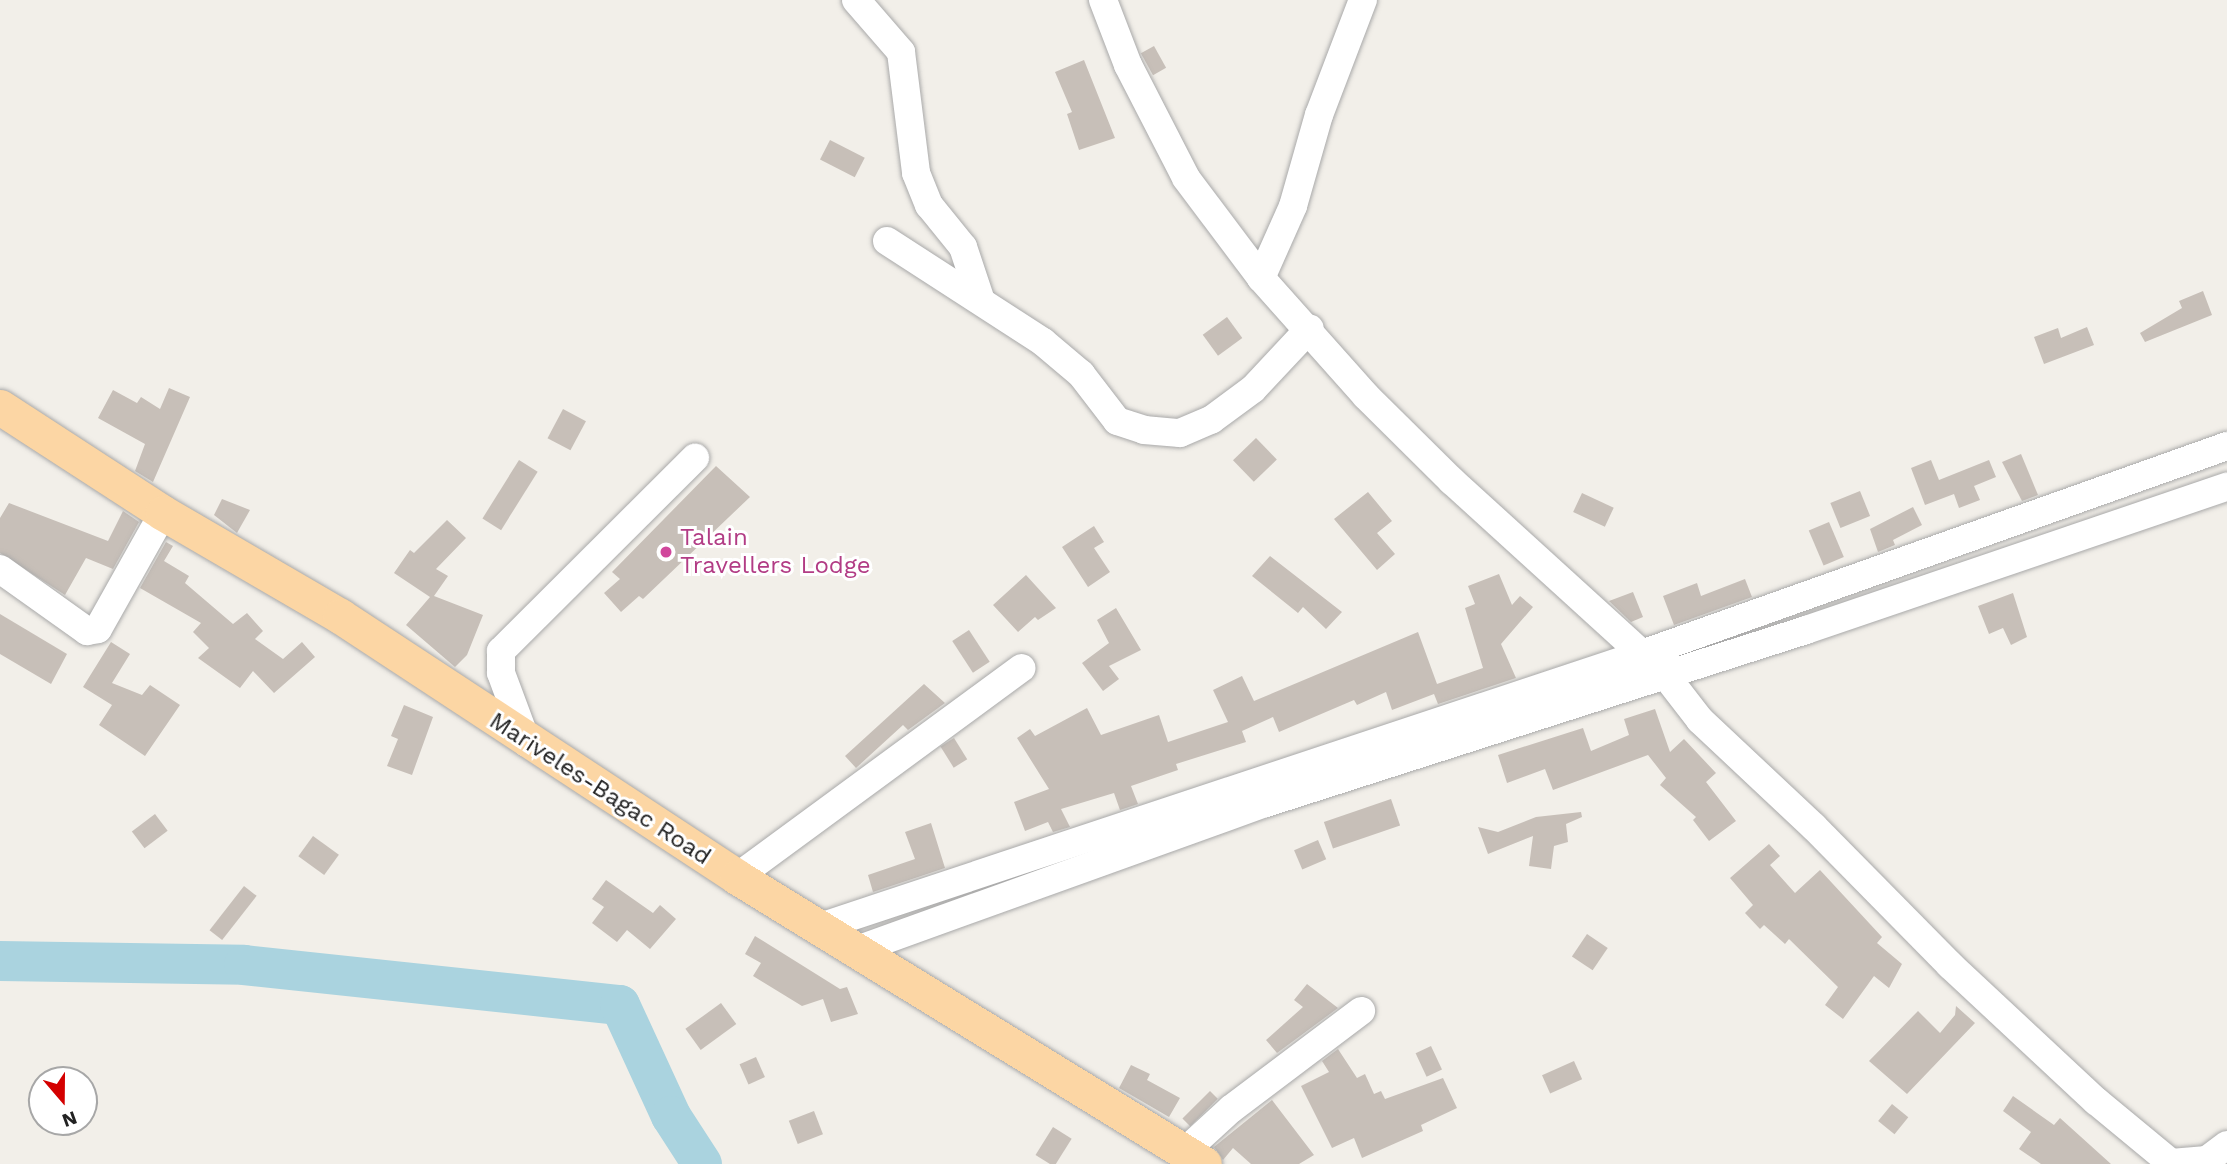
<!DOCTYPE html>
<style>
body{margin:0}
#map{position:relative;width:2227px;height:1164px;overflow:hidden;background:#f2efe9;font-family:"Work Sans",sans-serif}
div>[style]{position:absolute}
.river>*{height:40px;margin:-20px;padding:0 20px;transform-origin:20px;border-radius:20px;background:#aad3df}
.building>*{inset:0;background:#c7bfb8;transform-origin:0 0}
.roads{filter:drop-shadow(0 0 2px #a9a9a9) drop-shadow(0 0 2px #a9a9a9)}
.minor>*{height:28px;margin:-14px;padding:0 14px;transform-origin:14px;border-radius:14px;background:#fff}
.major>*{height:35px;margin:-17.5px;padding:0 17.5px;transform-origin:17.5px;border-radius:17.5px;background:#fcd6a4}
.dots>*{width:19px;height:19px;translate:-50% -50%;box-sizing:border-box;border:4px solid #fff;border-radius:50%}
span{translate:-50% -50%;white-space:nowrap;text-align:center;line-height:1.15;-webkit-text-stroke:6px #fff;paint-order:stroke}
.hotel-label{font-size:24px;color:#b23c85}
.left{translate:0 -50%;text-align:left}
.street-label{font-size:24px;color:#222}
.north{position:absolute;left:28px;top:1066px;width:70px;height:70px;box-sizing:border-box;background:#fff;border:2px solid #a7a7a7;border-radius:50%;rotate:160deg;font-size:19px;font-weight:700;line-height:28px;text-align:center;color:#222}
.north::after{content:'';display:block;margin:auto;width:24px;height:32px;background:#d40000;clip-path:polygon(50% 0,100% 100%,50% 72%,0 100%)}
</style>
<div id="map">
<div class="river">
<div style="left:0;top:961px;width:244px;rotate:0.9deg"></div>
<div style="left:244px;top:965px;width:378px;rotate:6.1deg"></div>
<div style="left:620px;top:1005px;width:122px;rotate:65.3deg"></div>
<div style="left:671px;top:1116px;width:57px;rotate:57.1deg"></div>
</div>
<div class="building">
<div style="left:1154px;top:46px;width:25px;height:15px;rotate:61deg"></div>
<div style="clip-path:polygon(1084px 60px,1115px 138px,1079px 150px,1067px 114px,1072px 112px,1055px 72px)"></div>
<div style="left:830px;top:140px;width:39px;height:22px;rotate:27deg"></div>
<div style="clip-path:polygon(2203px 291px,2212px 315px,2145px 342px,2140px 333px,2182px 308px,2179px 301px)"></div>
<div style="left:1227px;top:317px;width:26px;height:30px;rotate:54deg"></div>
<div style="clip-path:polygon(2087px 327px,2094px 345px,2044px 364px,2034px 337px,2058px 328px,2061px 338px)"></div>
<div style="clip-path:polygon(169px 388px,190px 397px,153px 482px,135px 471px,145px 444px,98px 418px,113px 390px,137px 403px,141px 397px,160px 409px)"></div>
<div style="left:563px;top:409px;width:26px;height:33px;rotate:28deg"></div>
<div style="left:1256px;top:438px;width:30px;height:32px;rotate:46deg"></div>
<div style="clip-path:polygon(2021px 454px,2038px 495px,2022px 501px,2002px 462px)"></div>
<div style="left:519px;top:460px;width:22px;height:69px;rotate:32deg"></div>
<div style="clip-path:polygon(1931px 460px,1939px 480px,1989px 460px,1996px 477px,1974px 486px,1980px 500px,1959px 508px,1954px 494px,1925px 505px,1911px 468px)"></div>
<div style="clip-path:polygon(716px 466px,750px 497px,643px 599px,639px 596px,621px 612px,604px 593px,620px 579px,612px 572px)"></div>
<div style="left:1860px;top:491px;width:27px;height:32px;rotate:68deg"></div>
<div style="clip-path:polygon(1368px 492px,1392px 521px,1377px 533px,1395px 554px,1377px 570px,1334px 519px)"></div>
<div style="left:1582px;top:493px;width:35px;height:21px;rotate:25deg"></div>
<div style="clip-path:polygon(222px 499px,250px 510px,237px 533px,214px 515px)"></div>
<div style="clip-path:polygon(9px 503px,108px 541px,123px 511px,139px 522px,113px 569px,86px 558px,65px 595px,0 553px,0 518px)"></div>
<div style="clip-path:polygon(1913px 507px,1922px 525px,1893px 540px,1895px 545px,1878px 552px,1870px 529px)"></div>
<div style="clip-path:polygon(447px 520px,466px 538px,436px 569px,448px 576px,434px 596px,483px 615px,467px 655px,455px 667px,406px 625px,430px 597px,394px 573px,410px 550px,414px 553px)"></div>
<div style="left:1829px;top:522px;width:38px;height:22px;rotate:67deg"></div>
<div style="clip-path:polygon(1094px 526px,1104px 542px,1094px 548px,1110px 572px,1088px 587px,1062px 547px)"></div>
<div style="clip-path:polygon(166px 542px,173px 546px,164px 561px,189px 576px,185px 583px,233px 624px,247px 613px,263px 631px,255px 639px,283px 659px,302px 642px,315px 657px,274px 693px,253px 671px,240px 688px,198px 658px,209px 648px,193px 632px,201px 623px,140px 588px)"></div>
<div style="clip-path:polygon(1270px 556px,1342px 612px,1326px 629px,1303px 607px,1298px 613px,1252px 576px)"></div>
<div style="clip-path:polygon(1499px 574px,1512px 605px,1520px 596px,1533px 607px,1501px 644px,1516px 678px,1438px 704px,1434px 694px,1392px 710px,1386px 692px,1357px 705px,1354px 700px,1279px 732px,1273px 717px,1242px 731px,1246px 742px,1176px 764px,1178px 770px,1131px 786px,1138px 804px,1120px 810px,1114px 793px,1061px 809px,1070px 827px,1053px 832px,1048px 822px,1025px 831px,1014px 802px,1049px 789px,1017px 738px,1030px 729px,1035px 736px,1087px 708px,1101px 735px,1159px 715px,1168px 742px,1228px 722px,1213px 690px,1242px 676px,1254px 701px,1418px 632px,1437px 684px,1483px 668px,1465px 608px,1475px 604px,1468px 586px)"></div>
<div style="clip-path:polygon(1026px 575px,1056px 608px,1038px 620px,1035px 617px,1018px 632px,993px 605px)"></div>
<div style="clip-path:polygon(1745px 579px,1752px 597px,1674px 625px,1663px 596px,1697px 583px,1701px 596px)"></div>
<div style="clip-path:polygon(1633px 592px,1643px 617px,1631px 622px,1609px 601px)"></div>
<div style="clip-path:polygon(2013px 593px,2027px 637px,2011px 645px,2003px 628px,1989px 634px,1978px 606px)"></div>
<div style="clip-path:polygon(1116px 608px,1141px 650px,1109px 666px,1119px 679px,1103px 691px,1082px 663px,1109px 643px,1097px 620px)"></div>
<div style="clip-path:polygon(0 614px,67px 654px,51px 684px,0 654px)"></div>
<div style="left:969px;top:630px;width:38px;height:20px;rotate:57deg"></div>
<div style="clip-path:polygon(111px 642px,130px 654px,112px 683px,142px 695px,150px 685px,180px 705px,145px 756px,99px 725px,112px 705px,83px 687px)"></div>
<div style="clip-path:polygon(924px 684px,945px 703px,908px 730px,903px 725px,856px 768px,845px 756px)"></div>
<div style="clip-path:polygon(404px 705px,433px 717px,412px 775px,387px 766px,398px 739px,391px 736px)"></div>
<div style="clip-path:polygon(1655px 709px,1670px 752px,1684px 739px,1716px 773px,1706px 782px,1736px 821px,1709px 841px,1693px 820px,1696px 817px,1660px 785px,1666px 778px,1648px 755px,1553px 790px,1545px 769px,1507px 783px,1498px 755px,1583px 728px,1591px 751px,1629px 735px,1624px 719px)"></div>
<div style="left:954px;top:738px;width:25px;height:16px;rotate:58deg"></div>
<div style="left:1391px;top:799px;width:28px;height:71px;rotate:71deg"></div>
<div style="clip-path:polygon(1581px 812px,1582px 817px,1566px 824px,1568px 842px,1554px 846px,1551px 869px,1529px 866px,1533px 836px,1488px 854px,1478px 827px,1498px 832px,1536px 817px)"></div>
<div style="left:155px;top:814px;width:21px;height:29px;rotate:53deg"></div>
<div style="clip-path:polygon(931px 823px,945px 868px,873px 892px,868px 875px,915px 859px,905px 832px)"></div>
<div style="left:313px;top:836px;width:32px;height:25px;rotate:36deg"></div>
<div style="left:1318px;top:840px;width:21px;height:26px;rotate:67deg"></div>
<div style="clip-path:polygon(1769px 844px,1780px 856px,1770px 865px,1795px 893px,1820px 870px,1882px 937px,1877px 943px,1902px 964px,1889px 988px,1874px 976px,1843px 1019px,1825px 1005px,1838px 987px,1789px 939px,1785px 944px,1764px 925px,1760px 929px,1745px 913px,1753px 905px,1730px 878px)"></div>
<div style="clip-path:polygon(606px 880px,653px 913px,660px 905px,676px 919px,650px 949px,627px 930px,617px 942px,592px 923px,604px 907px,592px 899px)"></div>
<div style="left:244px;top:886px;width:16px;height:56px;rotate:38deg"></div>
<div style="left:1587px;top:934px;width:25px;height:27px;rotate:34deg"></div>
<div style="clip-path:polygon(755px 936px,840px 989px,847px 987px,858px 1014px,831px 1022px,823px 999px,802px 1006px,753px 976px,761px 963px,745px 954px)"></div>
<div style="clip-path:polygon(1307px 984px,1338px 1008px,1277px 1053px,1266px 1040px,1303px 1007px,1294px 1000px)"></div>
<div style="left:721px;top:1003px;width:26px;height:44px;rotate:54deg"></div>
<div style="clip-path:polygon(1956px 1006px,1975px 1023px,1907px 1094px,1869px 1061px,1918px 1011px,1940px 1033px,1955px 1015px)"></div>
<div style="left:1431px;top:1046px;width:26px;height:17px;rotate:65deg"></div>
<div style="clip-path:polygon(1338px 1049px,1357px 1078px,1365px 1074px,1374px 1094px,1381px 1091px,1385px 1099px,1443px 1078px,1457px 1108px,1421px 1125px,1423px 1131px,1362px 1158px,1354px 1138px,1332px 1148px,1301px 1086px,1329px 1072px,1322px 1061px)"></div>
<div style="left:756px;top:1057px;width:22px;height:18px;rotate:66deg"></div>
<div style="left:1574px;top:1061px;width:20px;height:35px;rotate:66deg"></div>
<div style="clip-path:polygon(1131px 1065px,1150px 1074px,1147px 1080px,1180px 1098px,1169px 1117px,1119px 1088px)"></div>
<div style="left:1210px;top:1091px;width:11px;height:39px;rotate:45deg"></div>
<div style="clip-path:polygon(2013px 1096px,2054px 1125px,2060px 1118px,2111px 1164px,2041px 1164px,2019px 1149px,2031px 1132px,2003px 1111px)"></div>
<div style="clip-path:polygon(1272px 1100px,1314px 1155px,1299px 1164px,1251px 1164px,1233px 1148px,1223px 1160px,1214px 1147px)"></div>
<div style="left:1892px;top:1104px;width:21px;height:22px;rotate:39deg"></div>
<div style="left:814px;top:1111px;width:25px;height:27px;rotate:69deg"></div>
<div style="left:1053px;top:1127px;width:22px;height:33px;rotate:32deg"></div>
</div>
<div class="roads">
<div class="minor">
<div style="left:856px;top:0;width:69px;rotate:49.1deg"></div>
<div style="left:901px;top:52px;width:122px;rotate:82.9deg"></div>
<div style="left:916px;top:173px;width:35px;rotate:68deg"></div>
<div style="left:929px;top:205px;width:54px;rotate:51deg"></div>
<div style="left:963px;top:247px;width:54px;rotate:71.6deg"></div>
<div style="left:1103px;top:0;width:70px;rotate:69deg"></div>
<div style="left:1128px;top:65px;width:127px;rotate:62.8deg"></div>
<div style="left:1186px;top:178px;width:125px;rotate:53.1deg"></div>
<div style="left:1261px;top:278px;width:158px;rotate:48.3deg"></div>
<div style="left:1366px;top:396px;width:121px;rotate:44.7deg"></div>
<div style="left:1452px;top:481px;width:290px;rotate:42.3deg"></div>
<div style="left:1666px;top:676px;width:56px;rotate:52.3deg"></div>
<div style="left:1700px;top:720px;width:156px;rotate:43.2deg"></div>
<div style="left:1814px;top:827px;width:194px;rotate:45.4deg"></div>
<div style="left:1950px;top:965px;width:200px;rotate:43deg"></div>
<div style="left:2096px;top:1101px;width:97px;rotate:39.6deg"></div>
<div style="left:2171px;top:1163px;width:36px;rotate:-5deg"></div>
<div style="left:2207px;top:1160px;width:25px;rotate:-37deg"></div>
<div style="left:887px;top:241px;width:186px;rotate:32.9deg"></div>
<div style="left:1043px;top:342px;width:50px;rotate:40.1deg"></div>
<div style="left:1081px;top:374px;width:59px;rotate:52.5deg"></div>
<div style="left:1117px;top:421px;width:28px;rotate:18deg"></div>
<div style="left:1144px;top:430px;width:36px;rotate:5deg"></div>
<div style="left:1180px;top:433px;width:34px;rotate:-23deg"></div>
<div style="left:1211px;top:420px;width:52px;rotate:-36.4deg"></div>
<div style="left:1253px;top:389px;width:83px;rotate:-46.9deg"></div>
<div style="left:1261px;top:278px;width:79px;rotate:-66deg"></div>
<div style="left:1293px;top:206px;width:95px;rotate:-74.1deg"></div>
<div style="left:1319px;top:115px;width:123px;rotate:-69.1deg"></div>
<div style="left:0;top:569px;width:107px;rotate:35.5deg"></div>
<div style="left:87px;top:631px;width:11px;rotate:-10deg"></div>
<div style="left:98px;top:629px;width:133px;rotate:-60.7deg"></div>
<div style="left:527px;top:743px;width:75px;rotate:-110.4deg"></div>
<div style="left:501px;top:673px;width:22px;rotate:-90deg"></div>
<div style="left:501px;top:651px;width:274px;rotate:-44.9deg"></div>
<div style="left:737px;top:877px;width:353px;rotate:-36.3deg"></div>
<div style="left:820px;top:927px;width:863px;rotate:-18.37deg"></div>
<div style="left:1639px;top:655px;width:624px;rotate:-19.57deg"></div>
<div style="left:857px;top:950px;width:435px;rotate:-19.8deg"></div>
<div style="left:1266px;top:803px;width:567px;rotate:-17.76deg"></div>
<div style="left:1806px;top:630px;width:445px;rotate:-18.8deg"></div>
<div style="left:1184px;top:1152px;width:64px;rotate:-42.5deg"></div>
<div style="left:1231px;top:1109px;width:163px;rotate:-37deg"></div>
</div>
<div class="major">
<div style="left:0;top:407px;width:194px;rotate:33deg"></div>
<div style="left:163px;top:513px;width:205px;rotate:30.2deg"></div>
<div style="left:340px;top:616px;width:475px;rotate:33.3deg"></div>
<div style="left:737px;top:877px;width:548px;rotate:31.57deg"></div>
</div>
</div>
<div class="dots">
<div style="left:666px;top:552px;background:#d1479c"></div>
</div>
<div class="hotel-label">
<span class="left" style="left:680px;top:552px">Talain<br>Travellers Lodge</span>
</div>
<div class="street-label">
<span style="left:600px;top:789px;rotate:33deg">Mariveles-Bagac Road</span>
</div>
<div class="north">N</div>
</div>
